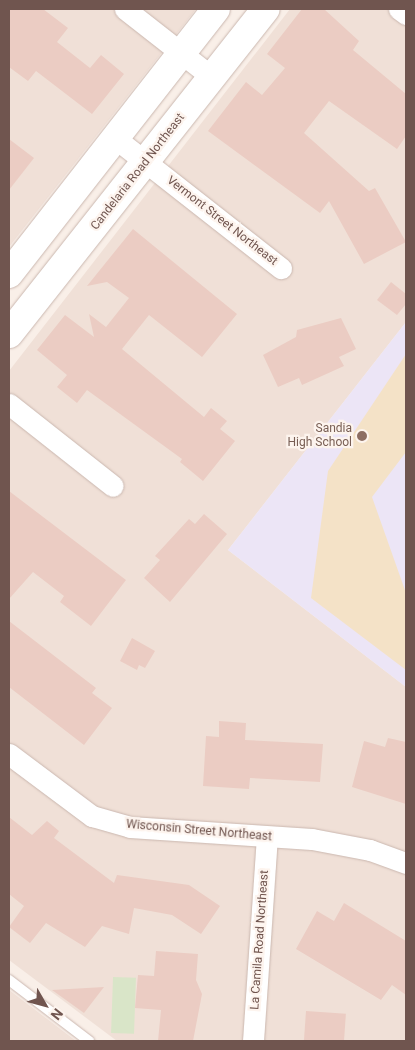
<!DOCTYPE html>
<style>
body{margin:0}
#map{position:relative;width:415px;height:1050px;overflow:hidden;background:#f9efe8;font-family:Roboto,sans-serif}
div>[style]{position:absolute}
.residential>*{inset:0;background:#f0e0d7}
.education>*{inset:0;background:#ece5f6}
.green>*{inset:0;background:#d9e5c8;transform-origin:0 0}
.sand>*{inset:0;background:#f4e2c7}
.building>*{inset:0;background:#ebccc3;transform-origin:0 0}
.roads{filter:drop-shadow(0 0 1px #cab7af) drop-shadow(0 0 1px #cab7af)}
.lane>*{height:10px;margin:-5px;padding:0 5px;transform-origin:5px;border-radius:5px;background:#fff}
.street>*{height:21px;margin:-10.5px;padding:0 10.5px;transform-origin:10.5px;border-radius:10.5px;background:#fff}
.secondary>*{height:28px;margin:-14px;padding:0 14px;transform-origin:14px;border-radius:14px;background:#fff}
.dots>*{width:14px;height:14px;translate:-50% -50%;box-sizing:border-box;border:2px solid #fdf4ee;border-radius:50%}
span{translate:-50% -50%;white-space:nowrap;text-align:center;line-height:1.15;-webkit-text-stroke:4.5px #fdf4ee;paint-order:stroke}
.street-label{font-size:12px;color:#70554f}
.education-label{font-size:12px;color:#785e54}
.right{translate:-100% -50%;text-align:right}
.frame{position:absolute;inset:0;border:10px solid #70554f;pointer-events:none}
.north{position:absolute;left:20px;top:980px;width:50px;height:50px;-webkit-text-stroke:4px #fdf4ee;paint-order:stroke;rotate:128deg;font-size:14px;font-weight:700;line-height:20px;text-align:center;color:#70554f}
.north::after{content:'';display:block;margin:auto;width:18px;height:22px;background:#70554f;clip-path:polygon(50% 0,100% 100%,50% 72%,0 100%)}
</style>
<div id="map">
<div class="residential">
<div style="clip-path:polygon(9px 9px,196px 9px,9px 247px)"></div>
<div style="clip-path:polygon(290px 9px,406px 9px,406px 322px,228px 550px,406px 687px,406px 1041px,117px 1041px,9px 960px,9px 371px)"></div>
<div style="clip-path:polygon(9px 990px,76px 1041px,9px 1041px)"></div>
</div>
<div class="education">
<div style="clip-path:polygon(406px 322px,406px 687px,228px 550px)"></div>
</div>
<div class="green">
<div style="left:113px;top:977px;width:23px;height:56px;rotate:2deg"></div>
</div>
<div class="sand">
<div style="clip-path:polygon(406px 354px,406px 452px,372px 497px,406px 593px,406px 670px,311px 598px,328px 471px)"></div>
</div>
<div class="building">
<div style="clip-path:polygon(9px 9px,43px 9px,68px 28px,57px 42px,90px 68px,101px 55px,124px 74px,92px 114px,36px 71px,28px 81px,9px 67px)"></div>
<div style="clip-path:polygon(302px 9px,324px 9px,359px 41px,353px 50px,406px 94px,406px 136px,397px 149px,329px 101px,304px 133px,369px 191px,375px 188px,406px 242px,364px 264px,329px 201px,320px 213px,208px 131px,246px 82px,262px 95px,285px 68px,267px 54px)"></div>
<div style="clip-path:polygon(9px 139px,34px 158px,9px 190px)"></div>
<div style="clip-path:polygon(133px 229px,237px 314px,202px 357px,149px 315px,122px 349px,204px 417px,211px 408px,227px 421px,220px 429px,235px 441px,203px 481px,180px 462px,182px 459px,87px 390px,77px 403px,57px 387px,67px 375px,37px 350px,65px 315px,94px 337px,89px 314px,106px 327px,129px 298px,107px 282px,87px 286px)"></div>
<div style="clip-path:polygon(391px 282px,406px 294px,406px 304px,397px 315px,377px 300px)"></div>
<div style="clip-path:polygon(341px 318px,356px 349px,339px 357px,344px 366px,302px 385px,299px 378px,278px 387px,263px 355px,296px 337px,297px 330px)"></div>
<div style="clip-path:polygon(9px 491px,126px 580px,91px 626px,60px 602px,64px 596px,33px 572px,9px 599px)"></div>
<div style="clip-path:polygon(204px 514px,227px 534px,170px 602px,144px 578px,160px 560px,155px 556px,189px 519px,195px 524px)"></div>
<div style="clip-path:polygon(9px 621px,96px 688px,92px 693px,112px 708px,84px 745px,9px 687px)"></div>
<div style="clip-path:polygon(132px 638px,155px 651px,145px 668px,139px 665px,137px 670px,120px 661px)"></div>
<div style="clip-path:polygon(219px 721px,246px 723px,245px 740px,323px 744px,320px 782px,250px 778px,249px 789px,203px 786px,206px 736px,219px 737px)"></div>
<div style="clip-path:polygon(388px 738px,406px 742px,406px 804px,352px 787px,364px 741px,385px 747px)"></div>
<div style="clip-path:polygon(9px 817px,32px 835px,47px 821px,59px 831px,54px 838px,114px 883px,117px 875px,189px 885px,220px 906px,201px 934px,172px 915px,134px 908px,129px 934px,102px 926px,85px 947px,46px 923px,30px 943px,9px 927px,24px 906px,9px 894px)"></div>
<div style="clip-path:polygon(344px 903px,406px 941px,406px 995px,392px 985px,381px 1000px,296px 949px,317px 911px,334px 921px)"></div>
<div style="clip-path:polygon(156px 951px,198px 954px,196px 980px,202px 994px,193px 1041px,158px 1041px,161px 1010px,135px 1008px,138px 975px,154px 976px)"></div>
<div style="clip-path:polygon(104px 987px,84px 1013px,52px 990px)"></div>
<div style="left:306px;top:1011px;width:40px;height:30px;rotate:4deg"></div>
</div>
<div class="roads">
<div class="lane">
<div style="left:9px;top:980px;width:101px;rotate:37.3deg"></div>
</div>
<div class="street">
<div style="left:125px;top:9px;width:112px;rotate:38.1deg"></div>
<div style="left:399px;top:9px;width:9px;rotate:36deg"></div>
<div style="left:115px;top:138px;width:211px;rotate:38.1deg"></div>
<div style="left:9px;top:404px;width:132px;rotate:38.3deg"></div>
<div style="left:9px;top:754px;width:104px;rotate:36.8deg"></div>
<div style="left:92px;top:816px;width:40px;rotate:16deg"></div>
<div style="left:130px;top:827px;width:182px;rotate:3.8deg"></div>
<div style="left:312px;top:839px;width:59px;rotate:10.7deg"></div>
<div style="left:370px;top:850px;width:38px;rotate:20deg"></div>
<div style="left:253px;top:1041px;width:203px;rotate:-86.1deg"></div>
</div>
<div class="secondary">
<div style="left:9px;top:274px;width:336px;rotate:-52deg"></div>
<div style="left:9px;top:334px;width:414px;rotate:-51.7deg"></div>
</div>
</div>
<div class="dots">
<div style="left:362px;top:436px;background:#8d6e63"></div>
</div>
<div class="street-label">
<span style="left:138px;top:172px;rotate:-52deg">Candelaria Road Northeast</span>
<span style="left:222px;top:221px;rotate:38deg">Vermont Street Northeast</span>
<span style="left:199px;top:831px;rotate:5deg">Wisconsin Street Northeast</span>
<span style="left:260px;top:940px;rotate:-86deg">La Camila Road Northeast</span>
</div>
<div class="education-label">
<span class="right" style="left:352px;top:436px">Sandia<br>High School</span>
</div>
<div class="frame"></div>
<div class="north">N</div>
</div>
